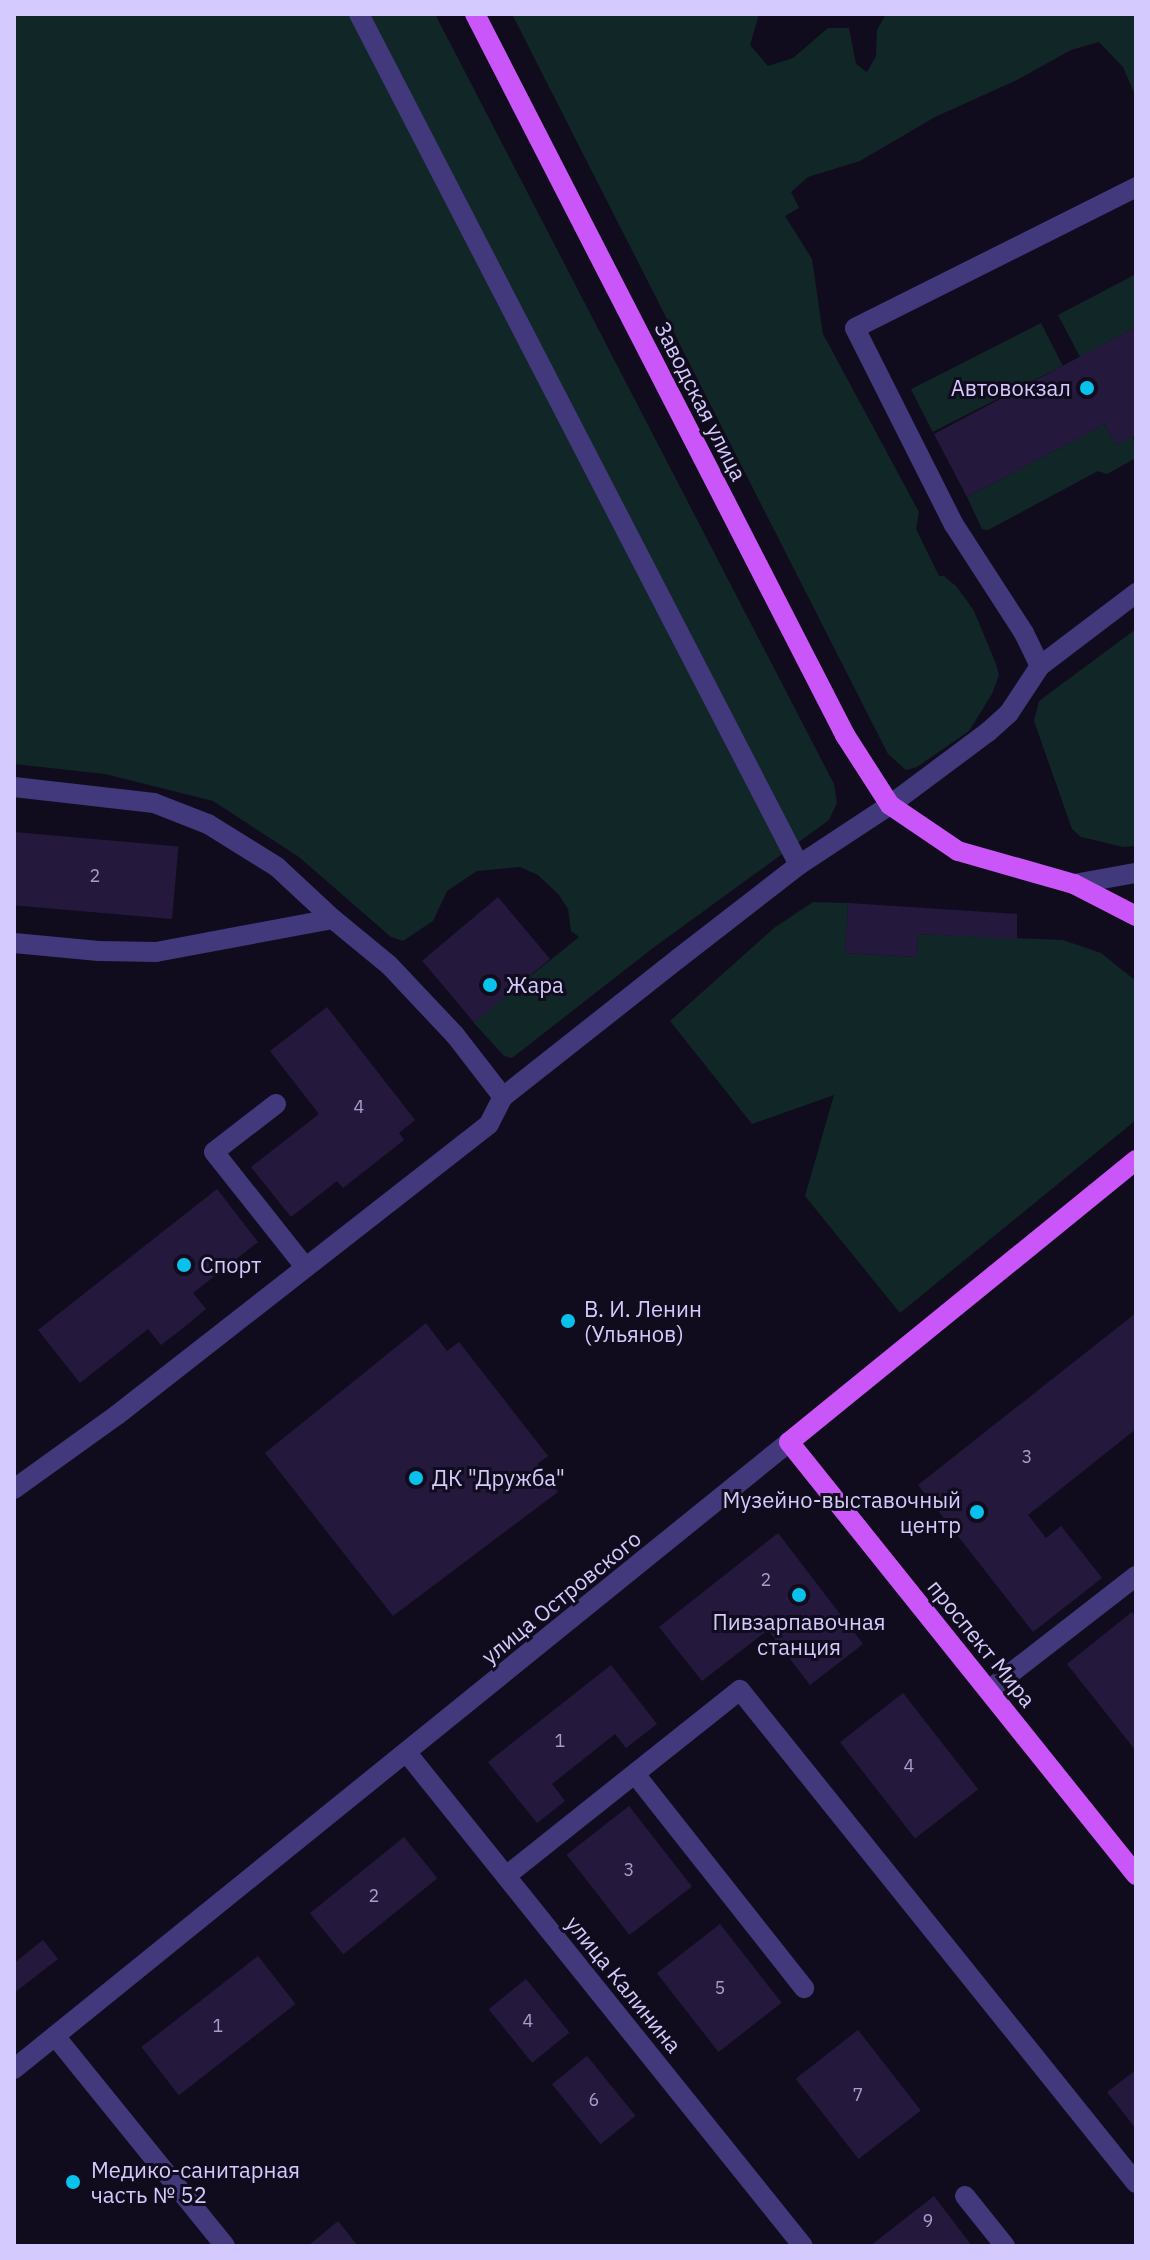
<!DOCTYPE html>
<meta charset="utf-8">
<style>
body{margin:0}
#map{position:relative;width:1150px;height:2260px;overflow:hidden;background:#110c1d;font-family:"IBM Plex Sans",sans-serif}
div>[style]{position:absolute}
.green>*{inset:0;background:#102627;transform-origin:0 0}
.building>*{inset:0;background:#24193d;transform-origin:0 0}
.minor>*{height:20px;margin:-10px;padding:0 10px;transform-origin:10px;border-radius:10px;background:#41397b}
.major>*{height:20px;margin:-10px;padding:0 10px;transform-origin:10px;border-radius:10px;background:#ca56f9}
.dots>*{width:22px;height:22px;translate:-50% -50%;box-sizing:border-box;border:4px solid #110c1d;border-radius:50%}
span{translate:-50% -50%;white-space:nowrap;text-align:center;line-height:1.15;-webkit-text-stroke:6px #110c1d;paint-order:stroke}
.number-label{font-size:18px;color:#a89ecd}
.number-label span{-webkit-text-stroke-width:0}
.poi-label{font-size:22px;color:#d4cafd}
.right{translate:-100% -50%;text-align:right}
.left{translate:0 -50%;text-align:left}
.street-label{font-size:22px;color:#d4cafd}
.frame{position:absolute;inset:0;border:16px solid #d4cafd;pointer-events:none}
</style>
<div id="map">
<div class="green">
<div style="clip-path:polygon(14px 14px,435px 14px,834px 784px,837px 803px,829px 820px,653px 948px,512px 1058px,504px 1056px,473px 1022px,579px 937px,571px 931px,568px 909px,559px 895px,538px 875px,520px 867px,477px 871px,447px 891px,433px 921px,403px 941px,391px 937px,299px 857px,213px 801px,105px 774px,14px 764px)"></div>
<div style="clip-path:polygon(512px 14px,759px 14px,750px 45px,768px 66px,793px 58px,828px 28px,849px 28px,856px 64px,867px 72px,876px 56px,877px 30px,886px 14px,1136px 14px,1136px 97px,1123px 67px,1099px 42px,1071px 50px,1017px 80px,935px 117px,860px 161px,808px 177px,791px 192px,799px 208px,785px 216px,812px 259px,823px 334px,919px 512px,916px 529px,939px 576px,944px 576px,957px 587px,974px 611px,996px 664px,999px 675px,992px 694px,969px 731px,917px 767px,906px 770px,888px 754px)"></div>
<div style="clip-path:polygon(1136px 274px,1136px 327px,1080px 357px,1058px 315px)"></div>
<div style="left:1041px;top:323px;width:48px;height:146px;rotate:63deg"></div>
<div style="clip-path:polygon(1105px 424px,1116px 445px,1133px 436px,1136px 458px,1107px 474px,1098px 471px,988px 530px,982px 529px,967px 497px)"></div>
<div style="clip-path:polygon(1136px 629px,1136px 846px,1123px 847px,1081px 837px,1072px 829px,1034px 721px,1039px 701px)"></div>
<div style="clip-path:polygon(813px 902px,848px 903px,845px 953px,917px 957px,918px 934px,1063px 940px,1101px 953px,1136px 981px,1136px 1120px,900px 1313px,805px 1196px,834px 1095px,752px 1124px,670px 1021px,774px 928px)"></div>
</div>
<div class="building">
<div style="clip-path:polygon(1136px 327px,1136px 435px,1116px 445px,1105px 424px,967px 497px,934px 434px)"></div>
<div style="left:14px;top:832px;width:165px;height:73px;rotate:5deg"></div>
<div style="left:498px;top:897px;width:81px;height:99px;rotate:50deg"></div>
<div style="clip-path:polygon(848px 903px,1017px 914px,1017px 939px,918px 934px,917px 957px,845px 953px)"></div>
<div style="clip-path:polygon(327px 1007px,415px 1120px,399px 1133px,404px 1140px,343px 1188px,337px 1181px,291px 1217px,251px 1167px,319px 1114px,270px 1051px)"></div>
<div style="clip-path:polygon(217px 1189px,258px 1242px,193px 1293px,206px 1309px,183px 1328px,161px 1345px,148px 1329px,80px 1383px,38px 1330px)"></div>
<div style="clip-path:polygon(1136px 1313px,1136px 1429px,1028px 1515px,1046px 1538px,1061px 1526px,1102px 1578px,1033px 1632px,918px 1485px)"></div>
<div style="clip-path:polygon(426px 1323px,447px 1351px,459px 1342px,548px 1456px,537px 1464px,558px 1492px,393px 1616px,265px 1453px)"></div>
<div style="clip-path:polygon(778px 1533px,863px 1644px,810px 1685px,768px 1630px,702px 1681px,659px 1627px)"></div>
<div style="clip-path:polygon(1132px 1612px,1136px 1618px,1136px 1751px,1067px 1664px)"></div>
<div style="clip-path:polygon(611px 1665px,657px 1724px,626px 1748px,615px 1734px,552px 1784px,565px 1801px,537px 1823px,488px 1762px)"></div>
<div style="left:903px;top:1693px;width:122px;height:80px;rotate:52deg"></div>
<div style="left:629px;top:1806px;width:102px;height:79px;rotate:52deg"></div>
<div style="left:404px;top:1837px;width:53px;height:121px;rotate:51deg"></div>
<div style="left:720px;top:1924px;width:100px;height:80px;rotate:52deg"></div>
<div style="clip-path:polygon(43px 1940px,58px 1959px,14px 1993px,14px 1963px)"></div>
<div style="left:258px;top:1956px;width:61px;height:148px;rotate:52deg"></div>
<div style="left:526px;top:1979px;width:69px;height:48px;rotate:51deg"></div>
<div style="left:858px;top:2030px;width:102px;height:79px;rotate:52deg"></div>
<div style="left:587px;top:2056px;width:77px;height:45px;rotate:51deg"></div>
<div style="clip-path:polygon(1136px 2070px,1136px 2129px,1107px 2092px)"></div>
<div style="clip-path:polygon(934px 2196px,972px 2246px,870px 2246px)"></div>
<div style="clip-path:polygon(338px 2221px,358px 2246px,308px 2246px)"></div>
</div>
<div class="minor">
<div style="left:359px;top:14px;width:958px;rotate:62.66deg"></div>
<div style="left:1040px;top:666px;width:37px;rotate:-116deg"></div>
<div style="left:1024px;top:633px;width:129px;rotate:-122.9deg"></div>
<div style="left:954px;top:525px;width:220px;rotate:-116.7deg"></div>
<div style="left:855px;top:328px;width:314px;rotate:-26.6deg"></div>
<div style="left:14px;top:787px;width:141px;rotate:6.5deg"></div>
<div style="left:154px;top:803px;width:58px;rotate:21.3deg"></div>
<div style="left:208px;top:824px;width:81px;rotate:31.9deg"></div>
<div style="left:277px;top:867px;width:76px;rotate:42.9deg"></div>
<div style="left:1074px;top:884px;width:63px;rotate:-10.1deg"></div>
<div style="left:14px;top:943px;width:85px;rotate:5.4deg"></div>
<div style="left:99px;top:951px;width:57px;rotate:1deg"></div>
<div style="left:156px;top:952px;width:180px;rotate:-10.6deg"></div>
<div style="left:333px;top:919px;width:72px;rotate:39.4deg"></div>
<div style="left:389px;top:965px;width:96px;rotate:46.7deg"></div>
<div style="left:455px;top:1035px;width:78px;rotate:52.3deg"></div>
<div style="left:276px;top:1104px;width:78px;rotate:142.3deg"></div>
<div style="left:214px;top:1152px;width:147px;rotate:51.6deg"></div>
<div style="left:14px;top:1489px;width:127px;rotate:-35.7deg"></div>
<div style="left:117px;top:1415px;width:472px;rotate:-38deg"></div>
<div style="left:489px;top:1124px;width:30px;rotate:-63deg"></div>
<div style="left:503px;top:1097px;width:224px;rotate:-38.3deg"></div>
<div style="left:679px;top:958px;width:152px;rotate:-37.8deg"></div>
<div style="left:799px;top:865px;width:109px;rotate:-33.4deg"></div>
<div style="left:890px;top:805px;width:122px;rotate:-36.7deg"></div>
<div style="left:988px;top:732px;width:28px;rotate:-42deg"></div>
<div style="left:1009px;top:713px;width:56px;rotate:-56.6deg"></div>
<div style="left:1040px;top:666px;width:121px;rotate:-37.2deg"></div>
<div style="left:989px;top:1690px;width:186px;rotate:-37.8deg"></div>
<div style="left:407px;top:1753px;width:632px;rotate:51.23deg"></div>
<div style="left:635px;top:1774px;width:273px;rotate:51.7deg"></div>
<div style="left:506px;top:1876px;width:299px;rotate:-38.5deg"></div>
<div style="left:740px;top:1690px;width:632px;rotate:51.23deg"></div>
<div style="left:55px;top:2036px;width:270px;rotate:51deg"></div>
<div style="left:14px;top:2069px;width:997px;rotate:-38.97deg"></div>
<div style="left:965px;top:2196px;width:64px;rotate:51.3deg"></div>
</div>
<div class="major">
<div style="left:475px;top:14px;width:810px;rotate:62.83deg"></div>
<div style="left:845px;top:735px;width:83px;rotate:57.3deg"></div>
<div style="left:890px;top:805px;width:82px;rotate:34.1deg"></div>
<div style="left:958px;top:851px;width:121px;rotate:15.9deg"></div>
<div style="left:1074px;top:884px;width:70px;rotate:27.3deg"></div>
<div style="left:1136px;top:1160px;width:447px;rotate:140.9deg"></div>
<div style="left:789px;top:1442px;width:555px;rotate:51.29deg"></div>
</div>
<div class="dots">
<div style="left:1087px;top:388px;background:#08c2eb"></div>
<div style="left:490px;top:985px;background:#08c2eb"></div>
<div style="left:184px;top:1265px;background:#08c2eb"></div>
<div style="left:568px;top:1321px;background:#08c2eb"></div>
<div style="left:416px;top:1478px;background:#08c2eb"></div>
<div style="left:977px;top:1512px;background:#08c2eb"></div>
<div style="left:799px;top:1595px;background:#08c2eb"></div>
<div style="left:73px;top:2182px;background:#08c2eb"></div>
</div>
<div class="number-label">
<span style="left:95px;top:876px">2</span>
<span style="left:359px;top:1107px">4</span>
<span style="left:1027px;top:1457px">3</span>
<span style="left:766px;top:1580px">2</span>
<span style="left:560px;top:1741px">1</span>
<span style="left:909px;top:1766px">4</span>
<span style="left:629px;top:1870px">3</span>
<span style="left:374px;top:1896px">2</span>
<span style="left:720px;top:1988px">5</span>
<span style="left:528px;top:2021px">4</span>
<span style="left:218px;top:2026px">1</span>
<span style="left:858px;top:2095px">7</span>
<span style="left:594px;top:2100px">6</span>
<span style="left:928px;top:2221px">9</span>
</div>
<div class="poi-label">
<span class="right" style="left:1071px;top:388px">Автовокзал</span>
<span class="left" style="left:506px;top:985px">Жара</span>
<span class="left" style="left:200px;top:1265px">Спорт</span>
<span class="left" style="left:584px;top:1321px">В. И. Ленин<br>(Ульянов)</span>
<span class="left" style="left:432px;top:1478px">ДК "Дружба"</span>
<span class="right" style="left:961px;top:1512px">Музейно-выставочный<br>центр</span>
<span style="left:799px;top:1634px">Пивзарпавочная<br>станция</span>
<span class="left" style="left:91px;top:2182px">Медико-санитарная<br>часть № 52</span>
</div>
<div class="street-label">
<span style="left:701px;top:401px;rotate:63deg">Заводская улица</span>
<span style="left:561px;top:1597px;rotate:-39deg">улица Островского</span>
<span style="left:982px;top:1643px;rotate:51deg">проспект Мира</span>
<span style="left:624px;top:1984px;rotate:51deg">улица Калинина</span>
</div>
<div class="frame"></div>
</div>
